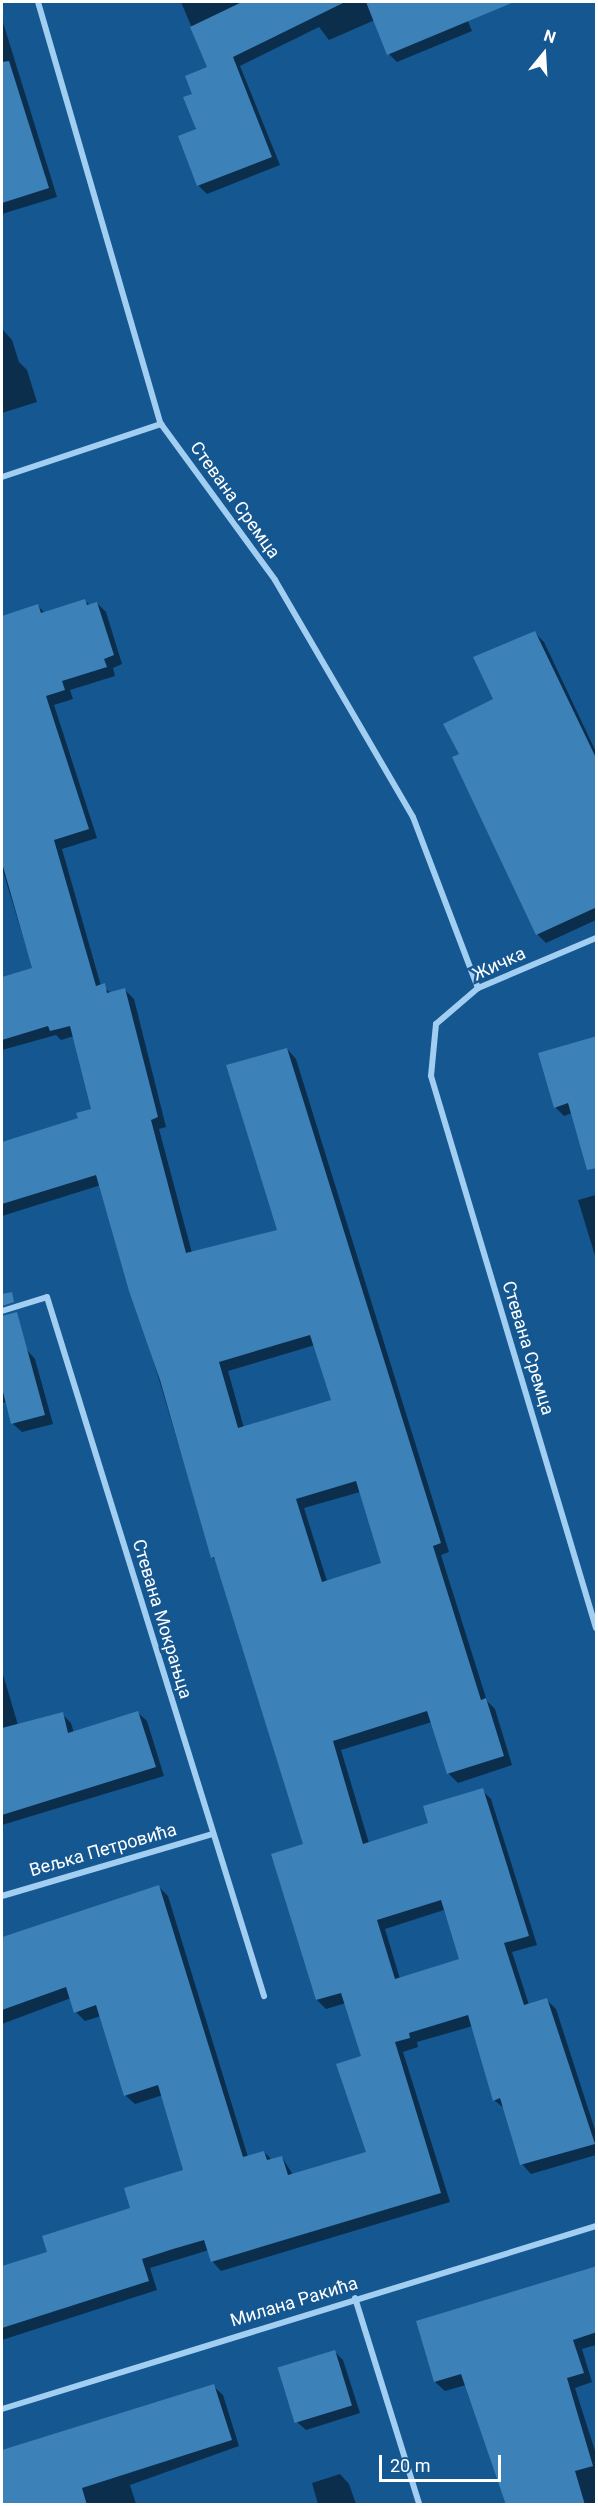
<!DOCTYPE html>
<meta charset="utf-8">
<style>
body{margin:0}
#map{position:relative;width:598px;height:2506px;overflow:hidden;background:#155791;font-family:Roboto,sans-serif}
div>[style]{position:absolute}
.shadow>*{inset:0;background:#0007}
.building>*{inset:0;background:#3d81b9;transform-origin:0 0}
.street>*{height:6px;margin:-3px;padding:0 3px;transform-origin:3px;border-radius:3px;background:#a2cef1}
span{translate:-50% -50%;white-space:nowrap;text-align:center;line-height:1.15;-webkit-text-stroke:5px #155791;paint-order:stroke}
.street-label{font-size:18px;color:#fff}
.frame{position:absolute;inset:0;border:3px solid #fff;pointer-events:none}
.north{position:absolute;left:514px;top:24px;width:60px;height:60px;-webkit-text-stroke:4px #155791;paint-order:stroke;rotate:18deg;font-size:16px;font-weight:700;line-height:24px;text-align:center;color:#fff}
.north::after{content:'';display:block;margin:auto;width:21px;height:27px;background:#fff;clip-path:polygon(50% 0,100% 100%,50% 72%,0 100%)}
.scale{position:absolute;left:379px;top:2455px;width:122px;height:27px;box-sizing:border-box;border:3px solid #fff;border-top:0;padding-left:8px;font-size:18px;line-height:21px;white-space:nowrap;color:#fff;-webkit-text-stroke:4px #155791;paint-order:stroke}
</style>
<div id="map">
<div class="shadow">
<div style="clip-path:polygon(181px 2px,460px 2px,472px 31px,397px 62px,389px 54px,375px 20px,329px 40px,319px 27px,240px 66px,280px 165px,207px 194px,198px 185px,194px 95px,209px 68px)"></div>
<div style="clip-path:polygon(2px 19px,57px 197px,2px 214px)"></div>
<div style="clip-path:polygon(2px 329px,12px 340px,19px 362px,27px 370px,37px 402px,2px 413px)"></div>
<div style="clip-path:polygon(evenodd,85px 601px,90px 605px,97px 603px,106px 612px,122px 664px,113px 668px,115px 676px,70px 690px,73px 699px,54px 705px,97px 838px,62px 849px,101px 986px,113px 994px,125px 990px,134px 999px,166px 1127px,159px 1129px,192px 1253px,279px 1231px,287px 1049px,296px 1059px,449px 1552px,441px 1555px,487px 1701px,495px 1709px,512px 1765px,458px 1783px,448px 1773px,432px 1722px,341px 1750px,369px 1843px,430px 1824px,482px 1790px,491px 1799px,537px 1945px,512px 1952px,529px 2005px,547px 2000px,556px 2009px,596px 2133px,596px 2155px,531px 2174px,522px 2164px,505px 2109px,494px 2100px,473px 2026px,417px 2042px,418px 2047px,403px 2052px,450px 2202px,221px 2271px,212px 2261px,209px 2250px,150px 2268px,157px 2290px,2px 2340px,2px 2268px,49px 2253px,132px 2209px,185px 2171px,163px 2095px,135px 2104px,125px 2095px,101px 2016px,85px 2021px,76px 2012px,71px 1998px,2px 2024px,2px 1937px,159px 1887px,168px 1896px,248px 2157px,264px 2152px,272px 2160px,282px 2157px,293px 2175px,368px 2153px,363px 2057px,346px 2003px,326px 2009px,317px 2000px,305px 1845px,218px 1562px,212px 1557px,101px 1185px,2px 1216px,2px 1144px,80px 1119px,93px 1110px,74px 1036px,61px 1040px,56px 1035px,2px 1050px,2px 979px,33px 969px,2px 868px,2px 617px,38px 606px,45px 613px,85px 601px,315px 1345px,333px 1400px,244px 1428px,228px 1371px,315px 1345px,85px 601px,360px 1492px,383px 1564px,327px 1581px,304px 1508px,360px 1492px,85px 601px,444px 1910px,461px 1960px,400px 1979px,385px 1929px,444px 1910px)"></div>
<div style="clip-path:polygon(535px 633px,544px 642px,596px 752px,596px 920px,546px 943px,537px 934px,461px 755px)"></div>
<div style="clip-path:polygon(596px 1038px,572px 1113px,564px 1116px,555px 1107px)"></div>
<div style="clip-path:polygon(596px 1195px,596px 1259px,578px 1200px)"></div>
<div style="clip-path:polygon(27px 1350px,35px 1359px,53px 1424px,22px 1432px,13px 1424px,7px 1402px,2px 1403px,2px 1357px)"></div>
<div style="clip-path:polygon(2px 1671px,18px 1725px,62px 1714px,71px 1723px,74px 1733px,138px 1713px,147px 1721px,164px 1776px,2px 1825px)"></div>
<div style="clip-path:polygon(596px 2267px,596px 2345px,582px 2349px,592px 2382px,575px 2388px,596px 2454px,596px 2504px,506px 2504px,466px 2385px,445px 2391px,435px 2382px)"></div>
<div style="clip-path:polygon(334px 2351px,343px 2360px,360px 2413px,306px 2430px,297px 2422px)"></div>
<div style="clip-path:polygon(213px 2386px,223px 2395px,239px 2446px,130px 2485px,136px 2504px,2px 2504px,2px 2451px)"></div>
<div style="clip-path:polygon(340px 2474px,349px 2484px,356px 2504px,318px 2504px,312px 2483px)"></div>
</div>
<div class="building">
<div style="clip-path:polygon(242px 2px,345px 2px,233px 57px,272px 157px,197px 186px,178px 136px,196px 129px,183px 97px,192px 94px,185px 76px,207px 67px,190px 27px)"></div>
<div style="clip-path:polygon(366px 2px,514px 2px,387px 55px)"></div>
<div style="clip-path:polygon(9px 61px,49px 188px,2px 203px,2px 62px)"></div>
<div style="clip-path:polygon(evenodd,85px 599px,87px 605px,97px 602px,114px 655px,104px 659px,107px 667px,62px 681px,65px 690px,46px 696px,89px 829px,54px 840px,96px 986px,105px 983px,107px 993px,125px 988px,158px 1117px,151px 1120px,186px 1253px,277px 1230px,226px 1065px,287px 1048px,441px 1543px,433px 1546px,481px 1700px,486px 1698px,504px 1756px,447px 1774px,427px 1711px,333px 1741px,363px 1844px,428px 1823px,423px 1806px,483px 1788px,529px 1936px,504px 1943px,524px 2005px,547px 1998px,595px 2144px,520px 2165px,500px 2098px,493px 2101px,468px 2015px,409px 2033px,410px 2038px,395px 2042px,441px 2193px,211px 2262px,204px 2240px,173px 2249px,142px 2259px,149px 2281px,2px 2328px,2px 2266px,47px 2252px,42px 2236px,130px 2208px,124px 2188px,183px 2170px,158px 2085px,124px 2096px,96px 2005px,74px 2013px,66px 1987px,2px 2010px,2px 1937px,159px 1885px,243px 2157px,264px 2151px,267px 2160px,282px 2156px,288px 2175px,366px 2152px,336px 2064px,361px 2056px,341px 1993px,316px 2000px,271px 1854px,303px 1844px,214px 1557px,211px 1558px,160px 1380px,129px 1291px,96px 1175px,2px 1204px,2px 1142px,78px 1118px,76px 1113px,91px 1109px,70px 1026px,50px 1031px,48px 1026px,2px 1040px,2px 977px,32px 968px,2px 863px,2px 616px,38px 604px,41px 613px,85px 599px,310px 1335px,331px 1400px,238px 1428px,219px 1362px,310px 1335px,85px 599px,356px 1481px,381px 1563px,322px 1582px,296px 1499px,356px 1481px,85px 599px,441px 1900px,459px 1959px,395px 1979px,377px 1920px,441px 1900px)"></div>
<div style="clip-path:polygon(535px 631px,597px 760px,597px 907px,536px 935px,452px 757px,459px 754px,443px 724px,493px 699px,473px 657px)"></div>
<div style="clip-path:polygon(597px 1036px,597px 1168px,587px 1170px,568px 1103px,554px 1108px,538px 1053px)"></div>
<div style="clip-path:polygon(12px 1292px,14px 1302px,2px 1306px,2px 1294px)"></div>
<div style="clip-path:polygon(17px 1312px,45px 1415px,11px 1424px,2px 1388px,2px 1316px)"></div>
<div style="clip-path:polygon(138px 1711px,156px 1767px,2px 1815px,2px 1728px,63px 1712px,68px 1733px)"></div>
<div style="clip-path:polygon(597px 2266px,597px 2332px,573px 2340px,584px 2373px,567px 2378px,593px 2466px,575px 2471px,585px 2505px,506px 2505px,461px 2374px,434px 2382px,416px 2321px)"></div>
<div style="left:335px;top:2350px;width:58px;height:60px;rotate:73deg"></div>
<div style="clip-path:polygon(214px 2384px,232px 2440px,82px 2488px,87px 2505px,2px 2505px,2px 2450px)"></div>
</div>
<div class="street">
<div style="left:38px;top:2px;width:440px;rotate:73.8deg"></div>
<div style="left:161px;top:424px;width:193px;rotate:53.8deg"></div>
<div style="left:275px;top:580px;width:274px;rotate:59.8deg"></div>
<div style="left:413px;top:817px;width:183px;rotate:69.2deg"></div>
<div style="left:2px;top:477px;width:168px;rotate:-18.4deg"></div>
<div style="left:596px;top:938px;width:128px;rotate:157deg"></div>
<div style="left:478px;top:988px;width:55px;rotate:139.4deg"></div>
<div style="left:436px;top:1024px;width:52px;rotate:95.5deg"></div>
<div style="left:431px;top:1076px;width:576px;rotate:73.36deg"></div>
<div style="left:2px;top:1311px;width:47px;rotate:-17.3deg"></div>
<div style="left:47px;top:1297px;width:732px;rotate:72.75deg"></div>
<div style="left:2px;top:1896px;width:220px;rotate:-16.4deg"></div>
<div style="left:355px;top:2298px;width:216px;rotate:72.7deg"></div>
<div style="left:2px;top:2409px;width:622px;rotate:-17.12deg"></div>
</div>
<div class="street-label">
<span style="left:235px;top:500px;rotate:54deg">Стевана Сремца</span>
<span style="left:499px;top:964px;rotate:-25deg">Жичка</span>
<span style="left:528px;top:1348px;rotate:73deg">Стевана Сремца</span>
<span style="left:162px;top:1619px;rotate:73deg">Стевана Мокрањца</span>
<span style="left:103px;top:1850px;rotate:-16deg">Вељка Петровића</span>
<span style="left:294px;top:2302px;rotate:-17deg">Милана Ракића</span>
</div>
<div class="frame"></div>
<div class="north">N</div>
<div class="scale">20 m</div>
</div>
